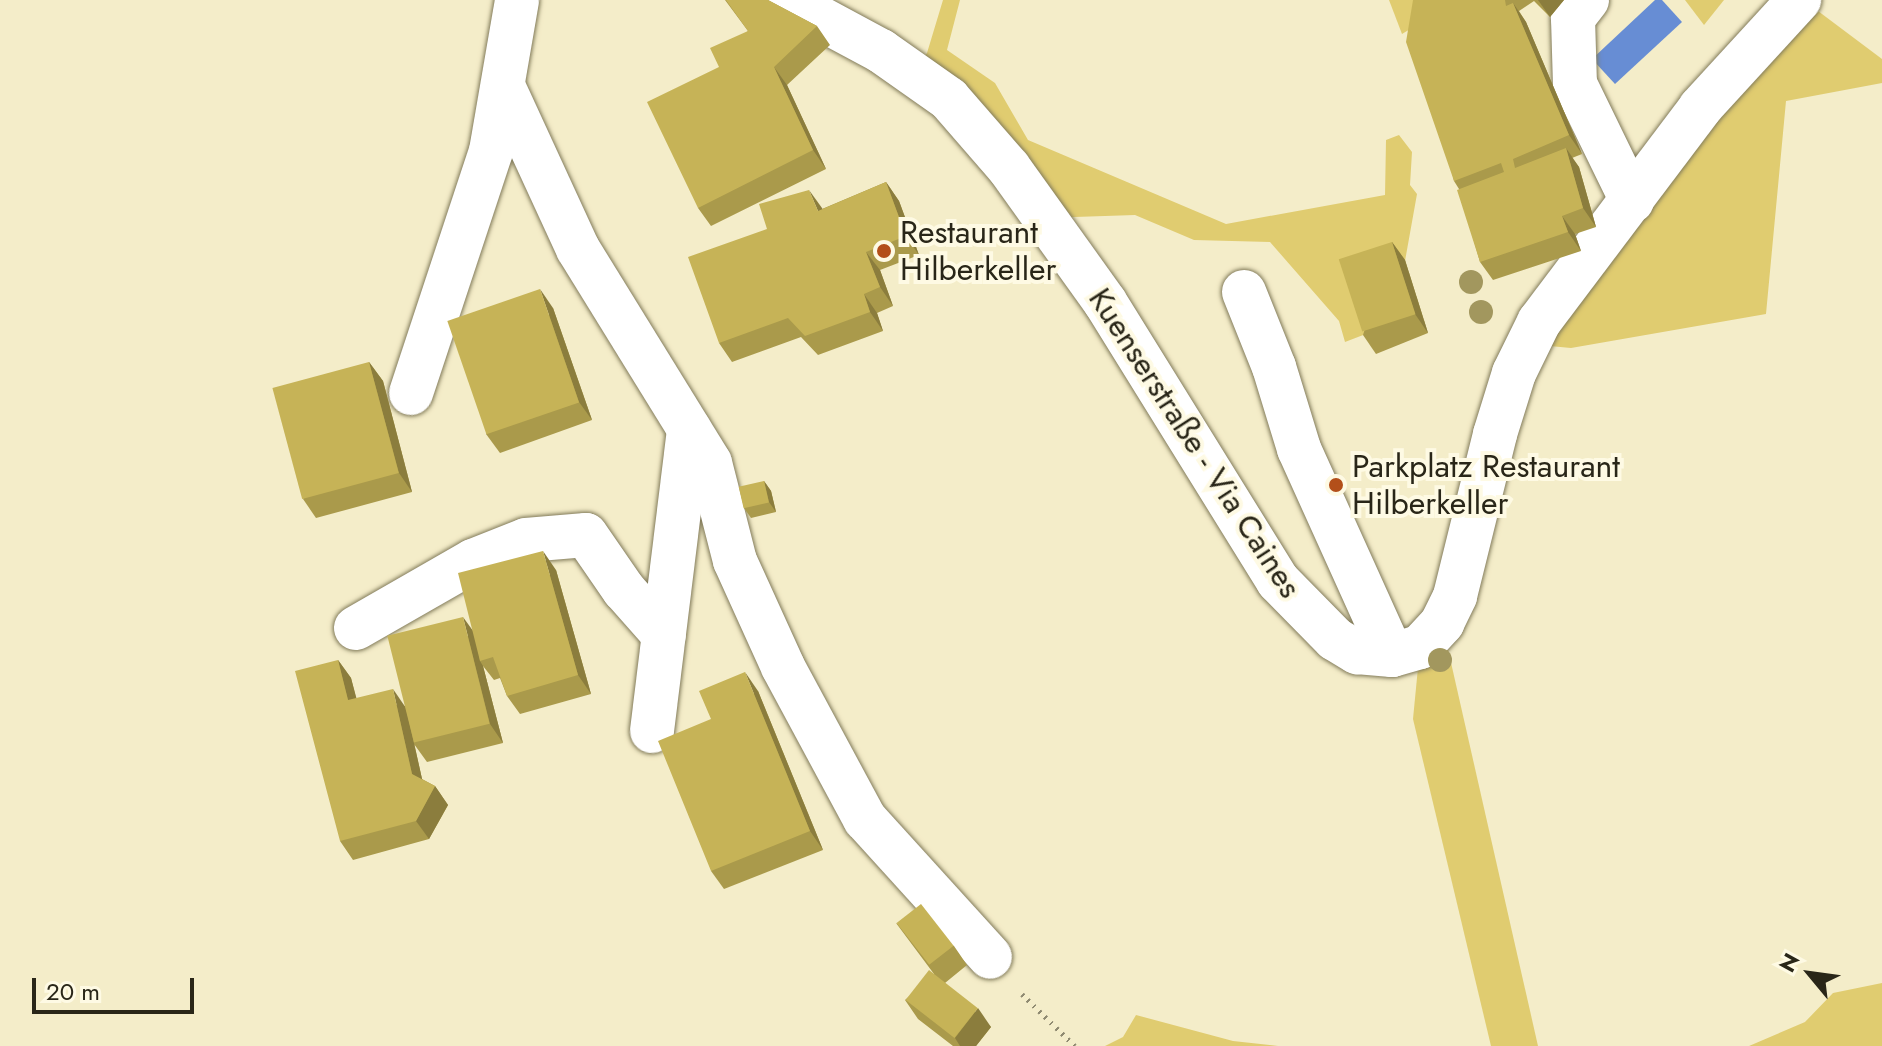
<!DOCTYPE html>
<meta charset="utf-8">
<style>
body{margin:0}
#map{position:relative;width:1882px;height:1046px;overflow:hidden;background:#f4edc9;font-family:Jost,sans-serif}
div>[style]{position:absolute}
.green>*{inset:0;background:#e0cc70}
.water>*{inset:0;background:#678dd4}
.path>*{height:5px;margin-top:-2.5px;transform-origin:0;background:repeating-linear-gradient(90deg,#8f8a71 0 2px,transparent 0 8px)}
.roads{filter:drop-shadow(0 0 2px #827b5a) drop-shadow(0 0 2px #827b5a)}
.minor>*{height:44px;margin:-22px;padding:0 22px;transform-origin:22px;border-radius:22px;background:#fff}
.trees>*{width:24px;height:24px;margin:-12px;border-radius:50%;background:#a2975e}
.wall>*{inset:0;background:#aa9a4b}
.shaded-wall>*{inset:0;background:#8b7d3d}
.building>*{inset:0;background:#c6b357;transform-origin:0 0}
.dots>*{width:22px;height:22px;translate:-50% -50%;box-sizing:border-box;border:4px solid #fefae4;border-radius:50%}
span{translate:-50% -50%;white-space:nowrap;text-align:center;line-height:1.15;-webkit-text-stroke:8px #fefae4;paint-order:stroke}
.poi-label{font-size:32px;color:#292618}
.left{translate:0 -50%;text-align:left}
.street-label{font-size:32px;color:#292618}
.north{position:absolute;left:1770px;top:934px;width:80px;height:80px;-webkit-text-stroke:6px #fefae4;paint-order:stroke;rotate:299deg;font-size:22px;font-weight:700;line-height:32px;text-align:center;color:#292618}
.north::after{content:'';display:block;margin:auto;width:28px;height:36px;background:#292618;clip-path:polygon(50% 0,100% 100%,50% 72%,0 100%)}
.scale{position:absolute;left:32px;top:978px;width:162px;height:36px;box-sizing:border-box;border:4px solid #292618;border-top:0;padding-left:10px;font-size:24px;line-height:28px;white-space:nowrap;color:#292618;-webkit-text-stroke:6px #fefae4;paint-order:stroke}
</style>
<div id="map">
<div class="green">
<div style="clip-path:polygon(943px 0,960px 0,947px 50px,995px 83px,1028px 140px,1226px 224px,1385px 195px,1386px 140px,1399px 135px,1412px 152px,1410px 185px,1417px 194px,1405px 261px,1371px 332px,1345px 342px,1339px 321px,1270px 242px,1194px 240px,1135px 215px,1044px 218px,913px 74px,927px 53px)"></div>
<div style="clip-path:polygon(1389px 0,1444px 0,1425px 20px,1402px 34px)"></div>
<div style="clip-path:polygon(1685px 0,1724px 0,1704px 25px)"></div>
<div style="clip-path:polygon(1818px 11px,1882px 59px,1882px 83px,1786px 101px,1766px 314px,1571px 348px,1528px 344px,1768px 36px)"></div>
<div style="clip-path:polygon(1442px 623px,1538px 1046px,1491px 1046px,1413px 719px,1420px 647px)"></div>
<div style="clip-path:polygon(1882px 983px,1882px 1046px,1749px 1046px,1805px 1022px,1833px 993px)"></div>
<div style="clip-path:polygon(1136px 1015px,1233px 1041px,1278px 1046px,1105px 1046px,1123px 1037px)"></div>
</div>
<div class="water">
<div style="clip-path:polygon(1655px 0,1662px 0,1682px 22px,1615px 84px,1592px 59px)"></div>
</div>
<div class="path">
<div style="left:1022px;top:994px;width:74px;rotate:44.5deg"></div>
</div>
<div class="roads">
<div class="minor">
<div style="left:786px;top:0;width:108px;rotate:28.2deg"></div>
<div style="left:881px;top:51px;width:83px;rotate:35.2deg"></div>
<div style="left:949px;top:99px;width:91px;rotate:49deg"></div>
<div style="left:1009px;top:168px;width:165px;rotate:54.4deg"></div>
<div style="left:1105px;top:302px;width:328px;rotate:58.2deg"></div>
<div style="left:1278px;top:581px;width:81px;rotate:45.5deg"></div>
<div style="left:1335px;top:639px;width:26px;rotate:31deg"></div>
<div style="left:1357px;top:652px;width:35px;rotate:5deg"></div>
<div style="left:1392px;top:655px;width:29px;rotate:-16deg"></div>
<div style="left:1420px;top:647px;width:33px;rotate:-47deg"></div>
<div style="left:1442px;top:623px;width:30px;rotate:-64deg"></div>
<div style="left:1455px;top:596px;width:167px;rotate:-76.1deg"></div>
<div style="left:1495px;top:434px;width:64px;rotate:-72.7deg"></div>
<div style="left:1514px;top:373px;width:57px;rotate:-63.9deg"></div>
<div style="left:1539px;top:322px;width:268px;rotate:-53deg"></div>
<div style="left:1700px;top:108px;width:147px;rotate:-47.5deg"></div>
<div style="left:1587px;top:0;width:23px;rotate:128deg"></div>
<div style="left:1573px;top:18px;width:66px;rotate:88.3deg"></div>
<div style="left:1575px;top:84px;width:130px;rotate:64deg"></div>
<div style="left:503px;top:86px;width:179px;rotate:65.3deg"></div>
<div style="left:578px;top:249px;width:251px;rotate:58.3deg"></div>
<div style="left:710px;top:463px;width:101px;rotate:75.7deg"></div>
<div style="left:735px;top:561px;width:116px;rotate:65.6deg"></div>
<div style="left:783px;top:667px;width:173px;rotate:61.7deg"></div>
<div style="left:865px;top:819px;width:186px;rotate:47.8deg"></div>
<div style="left:1244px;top:292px;width:81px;rotate:68.2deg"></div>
<div style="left:1274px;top:367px;width:86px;rotate:73deg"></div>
<div style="left:1299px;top:449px;width:226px;rotate:65.7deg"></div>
<div style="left:411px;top:393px;width:255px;rotate:-71.7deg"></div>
<div style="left:491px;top:151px;width:153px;rotate:-80.2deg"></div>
<div style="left:356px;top:628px;width:135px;rotate:-29.8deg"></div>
<div style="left:473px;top:561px;width:57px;rotate:-21.6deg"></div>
<div style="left:526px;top:540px;width:60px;rotate:-4.8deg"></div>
<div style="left:586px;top:535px;width:67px;rotate:55.4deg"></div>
<div style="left:624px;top:590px;width:60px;rotate:48.4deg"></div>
<div style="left:652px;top:731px;width:304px;rotate:-83deg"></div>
</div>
</div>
<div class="trees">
<div style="left:1471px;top:282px"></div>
<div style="left:1481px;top:312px"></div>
<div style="left:1440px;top:660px"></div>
</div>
<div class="wall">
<div style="clip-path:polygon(725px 0,768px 0,817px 26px,830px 45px,787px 85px,826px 169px,711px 226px,698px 208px,719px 67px,748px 31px)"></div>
<div style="clip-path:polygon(1413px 0,1564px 0,1550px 17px,1534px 1px,1519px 11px,1526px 22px,1582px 154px,1572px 158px,1579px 167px,1596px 227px,1575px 234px,1581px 251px,1493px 280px,1480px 262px,1459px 189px,1454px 181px)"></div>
<div style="clip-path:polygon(886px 182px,899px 201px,919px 255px,880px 270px,893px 306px,877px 313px,883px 331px,818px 355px,801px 337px,732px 362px,719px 343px,822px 209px)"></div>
<div style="clip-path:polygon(1392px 242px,1405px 260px,1428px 333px,1376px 354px,1363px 335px)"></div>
<div style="clip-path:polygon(553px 308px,592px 420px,500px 453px,486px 434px)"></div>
<div style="clip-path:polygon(369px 362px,383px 381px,412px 492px,316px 518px,303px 499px)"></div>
<div style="clip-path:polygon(764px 481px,771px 491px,776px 512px,751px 518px,744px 508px)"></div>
<div style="clip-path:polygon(556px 570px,591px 694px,520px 714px,507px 696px,500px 678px,494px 680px,483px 666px,503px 743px,427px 762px,414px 744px,413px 738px,422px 779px,435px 786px,448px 805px,429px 839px,353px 860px,340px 841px,338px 660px,351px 678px,356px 698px,405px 706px,473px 630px)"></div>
<div style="clip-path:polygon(758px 691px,823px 850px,724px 889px,711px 871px,711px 719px)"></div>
<div style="clip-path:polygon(896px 923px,954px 946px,967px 965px,945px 983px,991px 1027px,976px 1046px,953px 1046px,918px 1019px,905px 1000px,934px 974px)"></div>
</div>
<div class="shaded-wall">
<div style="clip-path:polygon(1538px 0,1564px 0,1550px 17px)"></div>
<div style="clip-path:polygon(1513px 3px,1526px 22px,1582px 154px,1569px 135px)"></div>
<div style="clip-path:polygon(774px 67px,787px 85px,826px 169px,813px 150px)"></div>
<div style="clip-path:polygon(1566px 148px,1579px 167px,1596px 227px,1583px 208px)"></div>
<div style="clip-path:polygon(886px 182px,899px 201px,919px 255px,906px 236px)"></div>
<div style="clip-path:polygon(809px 190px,822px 208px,831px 230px,818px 211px)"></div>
<div style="clip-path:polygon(1562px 216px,1575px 234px,1581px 251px,1568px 232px)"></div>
<div style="clip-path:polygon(1392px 242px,1405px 260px,1428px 333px,1415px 314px)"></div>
<div style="clip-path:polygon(866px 252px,880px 270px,893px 306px,880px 287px)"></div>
<div style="clip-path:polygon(540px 289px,553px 308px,592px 420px,579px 402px)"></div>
<div style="clip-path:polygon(864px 294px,877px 313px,883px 331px,870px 312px)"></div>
<div style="clip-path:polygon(369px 362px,383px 381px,412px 492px,399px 473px)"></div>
<div style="clip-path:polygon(764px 481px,771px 491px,776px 512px,769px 502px)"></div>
<div style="clip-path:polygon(543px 551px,556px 570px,591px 694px,578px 675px)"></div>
<div style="clip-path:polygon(463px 617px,476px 635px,480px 661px,483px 666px,503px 743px,490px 724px)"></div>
<div style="clip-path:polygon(338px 660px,351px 678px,362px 719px,348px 700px)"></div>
<div style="clip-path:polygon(745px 672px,758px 691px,823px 850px,810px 831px)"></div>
<div style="clip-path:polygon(393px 689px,406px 708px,425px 792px,412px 774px)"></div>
<div style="clip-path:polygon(435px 786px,448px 805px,429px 839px,416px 821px)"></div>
<div style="clip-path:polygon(978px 1008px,991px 1027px,976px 1046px,960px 1046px,955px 1038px)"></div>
</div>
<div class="building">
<div style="clip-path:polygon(726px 0,768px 0,817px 26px,774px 67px,813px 150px,698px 208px,647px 102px,719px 67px,710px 48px,748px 31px)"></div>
<div style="clip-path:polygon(1413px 0,1505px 0,1506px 6px,1513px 3px,1569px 135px,1513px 159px,1515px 168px,1566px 148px,1583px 208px,1562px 216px,1568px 232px,1480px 262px,1457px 190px,1504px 172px,1501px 163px,1454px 181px,1406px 42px)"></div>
<div style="clip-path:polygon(886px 182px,906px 236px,866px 252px,880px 287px,864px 294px,870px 312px,805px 336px,788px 318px,719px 343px,688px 257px,767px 229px,759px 204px,809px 190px,818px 211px)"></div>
<div style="left:1392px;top:242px;width:76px;height:56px;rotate:72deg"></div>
<div style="left:540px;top:289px;width:120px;height:98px;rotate:71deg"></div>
<div style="left:369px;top:362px;width:115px;height:100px;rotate:75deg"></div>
<div style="left:764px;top:481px;width:22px;height:26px;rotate:77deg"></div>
<div style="clip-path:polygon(543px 551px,578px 675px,507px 696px,493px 657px,480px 661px,458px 573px)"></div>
<div style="left:463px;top:617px;width:110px;height:78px;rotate:76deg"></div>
<div style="clip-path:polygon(338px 660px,348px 700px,393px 689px,412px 774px,435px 786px,416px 821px,340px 841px,295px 671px)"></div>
<div style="clip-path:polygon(745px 672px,810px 831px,711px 871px,658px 741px,711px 719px,699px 691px)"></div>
<div style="left:921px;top:904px;width:53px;height:31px;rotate:52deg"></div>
<div style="left:929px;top:970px;width:62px;height:38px;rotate:38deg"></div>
</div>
<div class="dots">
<div style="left:884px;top:251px;background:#b34f1a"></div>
<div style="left:1336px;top:485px;background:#b34f1a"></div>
</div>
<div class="poi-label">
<span class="left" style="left:900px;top:251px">Restaurant<br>Hilberkeller</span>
<span class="left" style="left:1352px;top:485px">Parkplatz Restaurant<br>Hilberkeller</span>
</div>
<div class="street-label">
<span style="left:1195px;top:443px;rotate:57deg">Kuenserstraße - Via Caines</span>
</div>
<div class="north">N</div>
<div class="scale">20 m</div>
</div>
